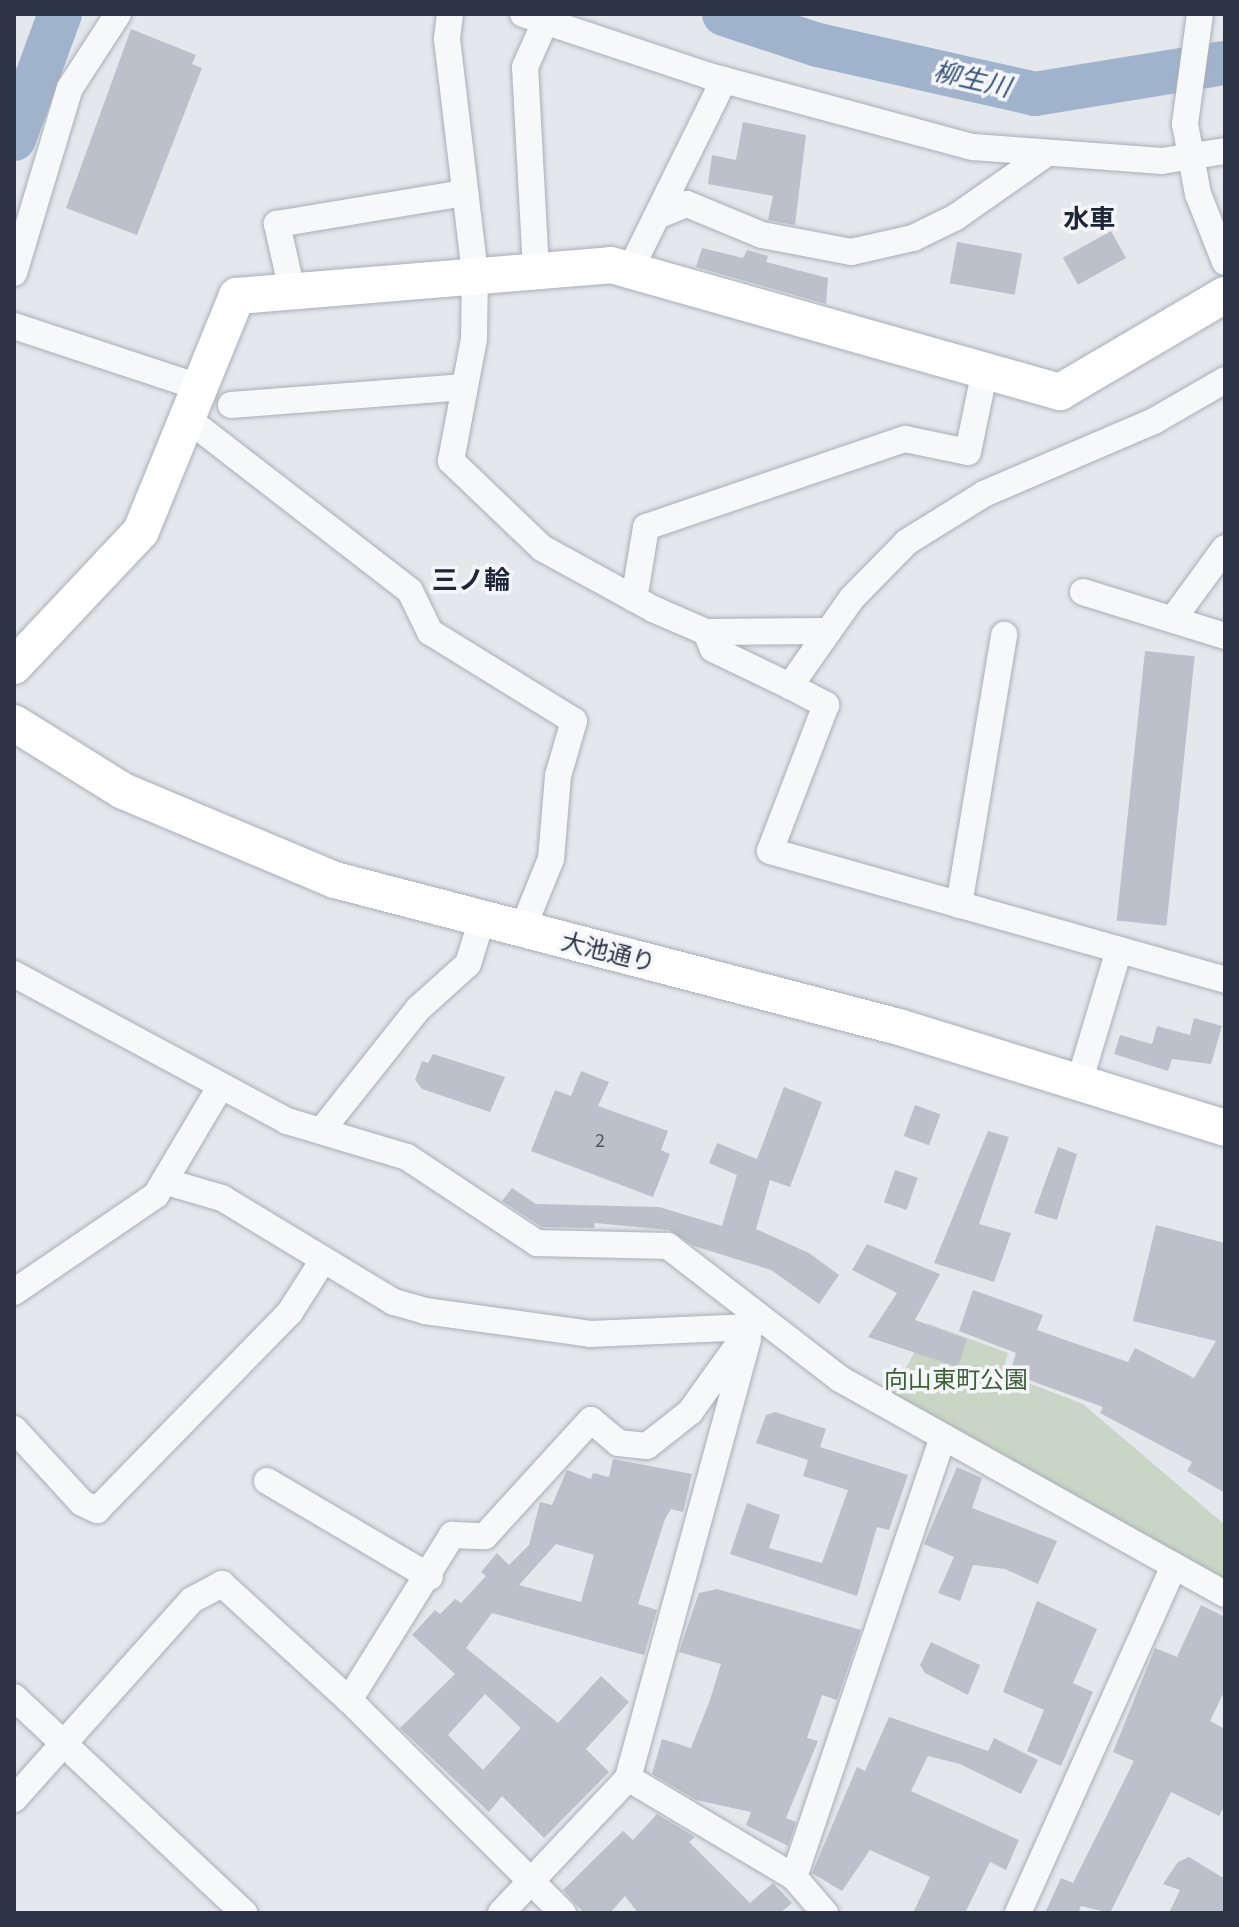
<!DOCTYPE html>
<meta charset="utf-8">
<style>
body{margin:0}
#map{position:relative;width:1239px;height:1927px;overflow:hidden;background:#e4e7ec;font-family:"Source Sans 3","Noto Sans JP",sans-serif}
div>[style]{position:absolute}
.green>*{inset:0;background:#c9d6c5}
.river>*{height:44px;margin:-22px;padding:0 22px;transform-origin:22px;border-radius:22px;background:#9fb4cc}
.building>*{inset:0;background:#bbc0ca;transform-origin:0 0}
.roads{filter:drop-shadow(0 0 2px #a9aeb7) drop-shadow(0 0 2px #a9aeb7)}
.street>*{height:26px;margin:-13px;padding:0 13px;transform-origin:13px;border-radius:13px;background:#f7f8fa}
.secondary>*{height:36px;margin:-18px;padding:0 18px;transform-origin:18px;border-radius:18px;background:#fff}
span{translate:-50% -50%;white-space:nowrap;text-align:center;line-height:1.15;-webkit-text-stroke:7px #f4f6f9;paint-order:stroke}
.number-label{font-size:20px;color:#4f5766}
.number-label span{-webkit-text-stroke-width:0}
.street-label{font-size:24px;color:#2b3445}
.park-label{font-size:24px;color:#3f6138}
.water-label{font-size:26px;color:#34527a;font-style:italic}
.neighbourhood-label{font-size:26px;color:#1d2536;font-weight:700}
.frame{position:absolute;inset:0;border:16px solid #2b3445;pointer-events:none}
</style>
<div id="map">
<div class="green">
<div style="clip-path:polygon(929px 1324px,1008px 1353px,1002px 1373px,1083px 1404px,1225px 1525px,1225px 1582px,893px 1393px)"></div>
</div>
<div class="river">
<div style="left:724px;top:14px;width:99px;rotate:18.3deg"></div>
<div style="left:818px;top:45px;width:222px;rotate:12.7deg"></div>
<div style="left:1035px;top:94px;width:193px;rotate:-9.3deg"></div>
<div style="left:14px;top:139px;width:133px;rotate:-69.8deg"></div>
</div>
<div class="building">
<div style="clip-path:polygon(131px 29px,196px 55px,192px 64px,202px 68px,137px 235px,66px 208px)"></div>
<div style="clip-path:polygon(743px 122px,806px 135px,795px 225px,768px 220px,773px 196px,708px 184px,712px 155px,736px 160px)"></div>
<div style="left:1111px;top:231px;width:31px;height:55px;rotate:61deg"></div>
<div style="left:957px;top:242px;width:66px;height:42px;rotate:10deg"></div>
<div style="clip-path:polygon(702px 248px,743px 258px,747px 250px,768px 256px,766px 262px,828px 278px,826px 304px,696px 267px)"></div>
<div style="left:1145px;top:651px;width:50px;height:271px;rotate:6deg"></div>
<div style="clip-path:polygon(1194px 1018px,1222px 1026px,1211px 1064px,1172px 1059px,1168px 1071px,1114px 1054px,1120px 1035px,1152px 1044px,1157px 1026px,1190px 1035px)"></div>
<div style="clip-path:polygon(433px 1054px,505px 1077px,490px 1112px,422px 1089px,415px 1080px,422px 1061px,428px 1063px)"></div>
<div style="clip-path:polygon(581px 1071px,609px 1082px,598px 1106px,668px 1131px,661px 1150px,670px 1154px,653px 1197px,531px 1151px,555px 1090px,571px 1096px)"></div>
<div style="clip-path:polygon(784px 1087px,822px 1102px,790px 1187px,770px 1180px,756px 1229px,809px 1253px,839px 1275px,819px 1304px,771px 1270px,694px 1246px,669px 1230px,595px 1223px,594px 1228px,542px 1227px,502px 1201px,512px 1188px,536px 1204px,659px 1207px,722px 1226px,737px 1175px,709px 1163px,717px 1143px,757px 1159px)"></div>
<div style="left:915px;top:1105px;width:27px;height:33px;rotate:20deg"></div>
<div style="clip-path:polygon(988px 1131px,1009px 1137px,979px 1224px,1011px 1233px,994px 1282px,934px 1263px)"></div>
<div style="clip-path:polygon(1058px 1147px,1077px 1154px,1057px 1220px,1034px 1213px)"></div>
<div style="left:895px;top:1170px;width:24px;height:34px;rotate:19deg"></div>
<div style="clip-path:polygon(1156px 1225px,1225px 1243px,1225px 1493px,1187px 1471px,1192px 1462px,1100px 1413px,1103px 1407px,1010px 1373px,1016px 1353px,959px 1331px,973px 1290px,1043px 1315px,1037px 1330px,1128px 1362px,1135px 1348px,1194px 1378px,1216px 1341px,1133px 1321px)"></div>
<div style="clip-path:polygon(867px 1244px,940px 1274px,915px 1320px,967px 1339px,958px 1367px,868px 1337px,897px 1293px,852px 1270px)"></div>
<div style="clip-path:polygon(775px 1412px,826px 1429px,820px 1447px,908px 1475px,889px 1530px,877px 1527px,857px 1596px,730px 1554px,747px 1503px,780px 1515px,769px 1548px,822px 1563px,848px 1490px,803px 1476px,808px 1460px,756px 1443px,766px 1415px)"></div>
<div style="clip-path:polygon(evenodd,613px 1459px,692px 1474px,683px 1512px,671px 1509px,665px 1519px,638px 1604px,657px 1610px,644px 1655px,492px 1613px,466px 1648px,558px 1723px,601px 1676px,629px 1702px,586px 1749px,609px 1772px,544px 1838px,502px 1796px,489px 1812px,400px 1728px,455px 1674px,412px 1635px,435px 1610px,440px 1614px,455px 1599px,461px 1603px,486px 1576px,481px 1572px,497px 1553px,509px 1565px,529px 1545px,540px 1502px,552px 1505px,567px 1470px,591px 1479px,593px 1473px,609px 1477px,613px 1459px,556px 1544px,594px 1555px,581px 1602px,519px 1585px,556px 1544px,613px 1459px,485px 1694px,521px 1728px,483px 1770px,448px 1735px,485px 1694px)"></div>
<div style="clip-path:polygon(957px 1467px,982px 1478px,972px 1508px,1057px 1541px,1038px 1584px,1005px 1569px,973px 1565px,960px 1601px,938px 1593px,954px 1557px,924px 1544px)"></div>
<div style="clip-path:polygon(717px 1589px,861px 1630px,837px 1700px,822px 1695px,807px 1738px,818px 1741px,786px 1818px,796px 1822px,788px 1846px,746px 1825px,751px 1812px,696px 1800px,652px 1774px,662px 1739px,691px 1748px,710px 1700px,721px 1664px,679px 1652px,699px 1593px)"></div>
<div style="clip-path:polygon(1037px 1601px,1097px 1629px,1073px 1683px,1093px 1692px,1061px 1766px,1027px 1751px,1044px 1710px,1003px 1692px)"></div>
<div style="clip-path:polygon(1201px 1605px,1225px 1617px,1225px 1690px,1210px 1721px,1225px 1729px,1225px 1805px,1219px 1816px,1171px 1792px,1110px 1913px,1081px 1906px,1078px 1913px,1045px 1913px,1061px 1878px,1073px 1883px,1134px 1761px,1113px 1752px,1155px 1648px,1177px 1657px)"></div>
<div style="clip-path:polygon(931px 1642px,980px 1665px,968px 1695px,925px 1673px,920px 1665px)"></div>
<div style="clip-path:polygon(889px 1717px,988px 1751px,994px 1738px,1038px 1760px,1021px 1794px,960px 1764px,928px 1756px,911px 1791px,1019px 1840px,1006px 1870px,990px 1862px,965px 1913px,913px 1913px,930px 1877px,870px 1850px,842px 1891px,812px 1873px,857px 1767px,865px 1771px)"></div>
<div style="clip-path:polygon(657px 1814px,695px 1837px,689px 1842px,750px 1903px,773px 1883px,792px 1903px,780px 1913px,638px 1913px,625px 1896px,610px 1913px,584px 1913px,563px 1890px,623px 1831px,633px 1840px)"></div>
<div style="clip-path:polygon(1189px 1857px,1225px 1879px,1225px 1913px,1169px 1913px,1180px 1890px,1163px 1884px,1178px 1862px)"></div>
</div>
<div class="roads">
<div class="street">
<div style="left:450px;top:14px;width:25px;rotate:97deg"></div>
<div style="left:447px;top:39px;width:237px;rotate:83.2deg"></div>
<div style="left:475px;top:274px;width:65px;rotate:90.9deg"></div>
<div style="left:474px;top:339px;width:124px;rotate:100.7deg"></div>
<div style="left:451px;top:461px;width:126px;rotate:43.7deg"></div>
<div style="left:542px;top:548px;width:127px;rotate:28.8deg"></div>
<div style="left:653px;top:609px;width:58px;rotate:23.5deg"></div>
<div style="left:706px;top:632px;width:117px;rotate:-0.5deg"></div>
<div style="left:523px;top:14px;width:196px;rotate:18.4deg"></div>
<div style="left:709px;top:76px;width:273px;rotate:15.1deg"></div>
<div style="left:973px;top:147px;width:190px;rotate:4.2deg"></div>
<div style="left:1162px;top:161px;width:64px;rotate:-9deg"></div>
<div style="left:1200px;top:14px;width:111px;rotate:97.8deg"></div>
<div style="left:1185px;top:124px;width:71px;rotate:79.5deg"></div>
<div style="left:1198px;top:194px;width:73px;rotate:68.3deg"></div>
<div style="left:657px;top:216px;width:32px;rotate:-22deg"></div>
<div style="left:687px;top:204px;width:81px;rotate:22.5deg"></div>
<div style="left:762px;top:235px;width:91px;rotate:10.8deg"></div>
<div style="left:851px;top:252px;width:64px;rotate:-12.7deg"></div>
<div style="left:913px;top:238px;width:48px;rotate:-26deg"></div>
<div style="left:956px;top:217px;width:110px;rotate:-35deg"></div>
<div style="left:536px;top:270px;width:203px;rotate:-93.1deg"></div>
<div style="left:525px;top:67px;width:49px;rotate:-66deg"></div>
<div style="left:630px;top:270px;width:212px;rotate:-63.7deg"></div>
<div style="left:14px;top:273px;width:193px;rotate:-73.2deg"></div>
<div style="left:70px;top:88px;width:88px;rotate:-57deg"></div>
<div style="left:292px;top:291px;width:69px;rotate:-102.6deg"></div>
<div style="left:277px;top:224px;width:191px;rotate:-9.4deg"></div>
<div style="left:14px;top:326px;width:197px;rotate:18.3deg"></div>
<div style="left:1225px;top:380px;width:82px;rotate:150deg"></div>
<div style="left:1154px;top:421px;width:185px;rotate:156.8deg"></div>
<div style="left:984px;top:494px;width:91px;rotate:148.1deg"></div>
<div style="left:907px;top:542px;width:78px;rotate:134.5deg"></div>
<div style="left:852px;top:598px;width:108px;rotate:125.2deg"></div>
<div style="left:790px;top:686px;width:41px;rotate:27.8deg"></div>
<div style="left:826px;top:705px;width:156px;rotate:111deg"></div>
<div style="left:770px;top:851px;width:473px;rotate:15.8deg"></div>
<div style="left:231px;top:405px;width:234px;rotate:-4.4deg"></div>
<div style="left:189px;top:420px;width:279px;rotate:37.7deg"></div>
<div style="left:410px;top:591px;width:46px;rotate:64deg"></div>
<div style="left:430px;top:632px;width:169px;rotate:31.7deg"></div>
<div style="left:574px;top:721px;width:57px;rotate:106.2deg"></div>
<div style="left:558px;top:776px;width:83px;rotate:94.8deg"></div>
<div style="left:551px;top:859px;width:77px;rotate:112.2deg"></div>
<div style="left:1083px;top:592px;width:149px;rotate:17.2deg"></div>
<div style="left:634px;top:599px;width:73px;rotate:-80.5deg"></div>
<div style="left:646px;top:527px;width:274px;rotate:-18.8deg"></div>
<div style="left:905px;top:439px;width:64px;rotate:11.7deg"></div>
<div style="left:968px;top:452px;width:84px;rotate:-78.3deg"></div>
<div style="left:1173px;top:619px;width:88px;rotate:-53.8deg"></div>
<div style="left:706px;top:632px;width:18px;rotate:68deg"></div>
<div style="left:713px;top:649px;width:85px;rotate:25.7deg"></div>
<div style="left:959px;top:905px;width:274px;rotate:-80.5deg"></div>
<div style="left:14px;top:974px;width:310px;rotate:28.3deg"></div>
<div style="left:287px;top:1121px;width:125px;rotate:16.7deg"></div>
<div style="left:407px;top:1157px;width:156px;rotate:33.5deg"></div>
<div style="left:537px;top:1243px;width:131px;rotate:1.3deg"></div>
<div style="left:668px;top:1246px;width:217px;rotate:37.7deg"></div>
<div style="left:840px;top:1379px;width:441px;rotate:29.2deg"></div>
<div style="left:1079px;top:1083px;width:139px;rotate:-73.3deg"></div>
<div style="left:321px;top:1131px;width:156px;rotate:-51.5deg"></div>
<div style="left:418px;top:1009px;width:67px;rotate:-42deg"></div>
<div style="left:468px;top:964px;width:47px;rotate:-72.7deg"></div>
<div style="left:167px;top:1182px;width:57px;rotate:16.2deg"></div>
<div style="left:222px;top:1198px;width:201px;rotate:31.2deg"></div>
<div style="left:394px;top:1302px;width:32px;rotate:16deg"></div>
<div style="left:425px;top:1311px;width:167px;rotate:7.9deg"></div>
<div style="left:590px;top:1334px;width:161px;rotate:-2.5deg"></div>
<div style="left:14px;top:1292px;width:172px;rotate:-34.3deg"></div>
<div style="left:156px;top:1195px;width:123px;rotate:-59.3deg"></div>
<div style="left:14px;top:1429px;width:100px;rotate:47.4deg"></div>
<div style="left:82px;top:1503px;width:17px;rotate:25deg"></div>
<div style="left:97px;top:1510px;width:277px;rotate:-45.7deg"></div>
<div style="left:290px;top:1312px;width:59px;rotate:-57.4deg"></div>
<div style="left:267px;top:1481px;width:189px;rotate:30.5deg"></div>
<div style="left:14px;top:1697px;width:316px;rotate:43.2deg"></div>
<div style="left:628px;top:1778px;width:193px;rotate:30.8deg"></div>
<div style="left:794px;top:1877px;width:48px;rotate:49.3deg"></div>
<div style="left:14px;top:1799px;width:267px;rotate:-48.2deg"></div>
<div style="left:192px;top:1600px;width:34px;rotate:-28deg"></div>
<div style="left:222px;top:1584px;width:172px;rotate:42.4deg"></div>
<div style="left:794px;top:1877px;width:464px;rotate:-71.3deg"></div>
<div style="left:501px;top:1913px;width:185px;rotate:-46.7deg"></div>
<div style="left:628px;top:1778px;width:455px;rotate:-74.7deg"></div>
<div style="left:563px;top:1913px;width:302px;rotate:-135.1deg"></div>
<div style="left:349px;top:1700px;width:195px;rotate:-58deg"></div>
<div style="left:452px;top:1535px;width:33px;rotate:2deg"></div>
<div style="left:485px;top:1536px;width:157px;rotate:-47.6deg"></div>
<div style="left:591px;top:1420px;width:35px;rotate:40deg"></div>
<div style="left:618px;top:1443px;width:29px;rotate:6deg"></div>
<div style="left:647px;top:1446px;width:55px;rotate:-38.3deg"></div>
<div style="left:690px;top:1412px;width:105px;rotate:-54.3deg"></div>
<div style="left:1018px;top:1913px;width:380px;rotate:-65.8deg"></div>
</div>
<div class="secondary">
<div style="left:14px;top:666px;width:185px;rotate:-46.7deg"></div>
<div style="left:141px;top:531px;width:254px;rotate:-67.8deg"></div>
<div style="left:237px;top:296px;width:375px;rotate:-4.7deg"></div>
<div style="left:611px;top:265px;width:467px;rotate:15.8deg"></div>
<div style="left:1060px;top:392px;width:191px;rotate:-30.5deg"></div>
<div style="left:14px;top:723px;width:128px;rotate:32deg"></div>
<div style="left:123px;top:791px;width:230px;rotate:22.8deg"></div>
<div style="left:335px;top:880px;width:583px;rotate:14.61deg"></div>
<div style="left:899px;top:1027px;width:341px;rotate:17.2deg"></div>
</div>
</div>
<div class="number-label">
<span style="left:600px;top:1141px">2</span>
</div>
<div class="street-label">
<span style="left:608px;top:953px;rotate:14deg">大池通り</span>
</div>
<div class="park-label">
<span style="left:956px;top:1381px">向山東町公園</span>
</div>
<div class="water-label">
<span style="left:972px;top:80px;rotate:13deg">柳生川</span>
</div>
<div class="neighbourhood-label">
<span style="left:1089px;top:220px">水車</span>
<span style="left:471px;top:581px">三ノ輪</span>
</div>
<div class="frame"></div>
</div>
